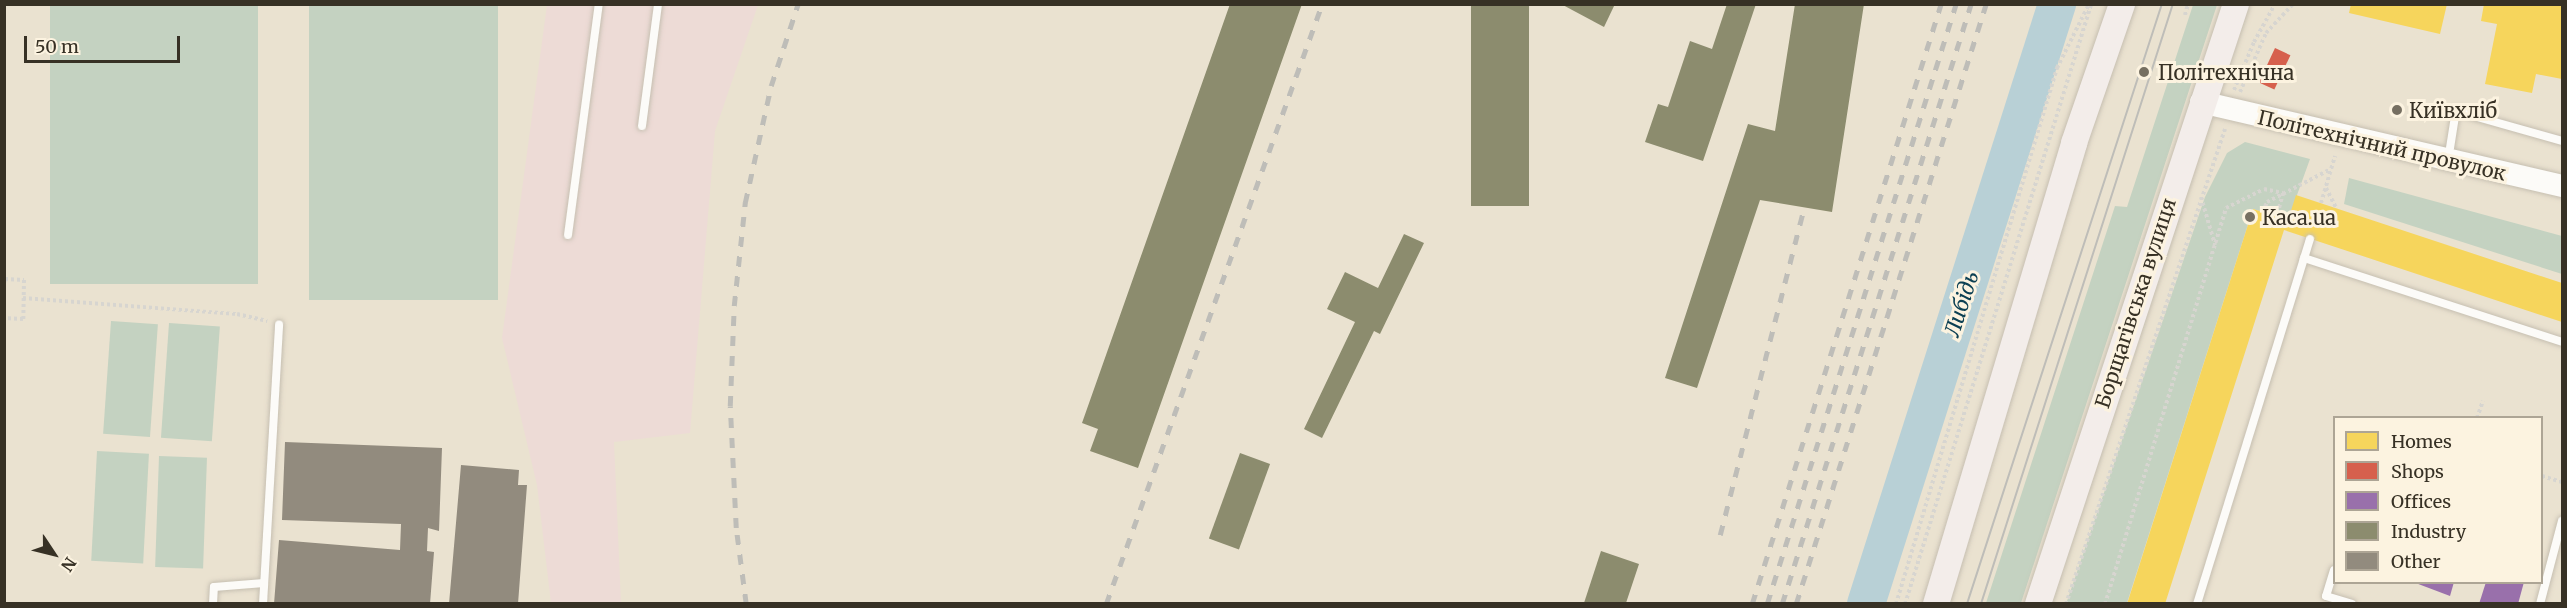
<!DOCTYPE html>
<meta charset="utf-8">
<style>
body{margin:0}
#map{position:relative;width:2567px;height:608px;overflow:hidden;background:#eae2d0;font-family:Merriweather,serif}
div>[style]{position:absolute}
.industrial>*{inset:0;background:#eddbd6}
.green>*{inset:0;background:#c4d2c1;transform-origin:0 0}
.homes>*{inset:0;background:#f6d55c}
.shops>*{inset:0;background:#d6604d;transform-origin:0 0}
.offices>*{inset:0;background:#9970ab}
.industry>*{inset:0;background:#8c8c6e;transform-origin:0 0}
.river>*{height:38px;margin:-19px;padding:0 19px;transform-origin:19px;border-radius:19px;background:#b8d0d6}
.building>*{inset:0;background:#928b7e}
.path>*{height:4px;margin-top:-2px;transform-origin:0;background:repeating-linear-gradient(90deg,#d7d5d0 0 3px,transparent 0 6px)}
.roads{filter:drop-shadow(0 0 2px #c6bfb1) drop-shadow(0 0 2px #c6bfb1)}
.lane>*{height:8px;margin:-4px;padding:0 4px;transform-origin:4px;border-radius:4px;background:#fcfbf8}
.secondary>*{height:22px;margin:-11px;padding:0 11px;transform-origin:11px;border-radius:11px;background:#fcfbf8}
.primary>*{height:26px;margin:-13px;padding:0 13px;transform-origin:13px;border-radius:13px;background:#f3edea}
.tram>*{height:1.5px;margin:-0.75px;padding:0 0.75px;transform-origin:0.75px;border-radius:0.75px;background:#bebdb8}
.rail>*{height:4.5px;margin-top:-2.25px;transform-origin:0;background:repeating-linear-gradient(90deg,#bebdb8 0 10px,transparent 0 20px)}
.dots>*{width:16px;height:16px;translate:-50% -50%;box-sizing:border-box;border:3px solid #fcf3e0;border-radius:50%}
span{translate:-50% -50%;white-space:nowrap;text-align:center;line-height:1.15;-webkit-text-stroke:6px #fcf3e0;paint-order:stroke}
.poi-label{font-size:20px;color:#373125}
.left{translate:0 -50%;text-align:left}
.street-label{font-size:20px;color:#373125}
.water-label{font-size:21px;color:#0c4053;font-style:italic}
.frame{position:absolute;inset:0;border:6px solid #373125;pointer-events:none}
.legend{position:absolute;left:2333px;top:416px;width:210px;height:168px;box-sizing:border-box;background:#fcf3e0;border:2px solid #ada595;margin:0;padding:8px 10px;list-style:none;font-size:18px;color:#373125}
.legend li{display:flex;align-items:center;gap:12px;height:30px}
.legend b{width:30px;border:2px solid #ada595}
.north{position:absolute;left:24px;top:524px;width:60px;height:60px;-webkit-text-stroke:4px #fcf3e0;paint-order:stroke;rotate:125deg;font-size:16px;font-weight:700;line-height:24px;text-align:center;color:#373125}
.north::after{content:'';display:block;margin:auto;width:21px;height:27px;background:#373125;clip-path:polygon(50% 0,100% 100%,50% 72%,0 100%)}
.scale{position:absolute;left:24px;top:36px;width:156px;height:27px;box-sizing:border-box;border:3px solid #373125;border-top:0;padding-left:8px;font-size:18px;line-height:21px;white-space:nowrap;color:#373125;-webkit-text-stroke:4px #fcf3e0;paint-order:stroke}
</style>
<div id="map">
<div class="industrial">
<div style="clip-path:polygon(547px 5px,758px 5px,715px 131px,690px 433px,614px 442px,621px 603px,551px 603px,537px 485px,502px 338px)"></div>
</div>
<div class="green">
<div style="left:50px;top:5px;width:208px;height:279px"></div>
<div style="left:309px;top:5px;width:189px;height:295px"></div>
<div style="clip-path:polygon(2193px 5px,2217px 5px,2021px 603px,1986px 603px,2115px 206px,2127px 207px)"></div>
<div style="clip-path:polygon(2245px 142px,2310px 159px,2288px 220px,2253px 209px,2127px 603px,2066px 604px,2205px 197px,2227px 153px)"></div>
<div style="clip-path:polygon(2349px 178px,2562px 236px,2562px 274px,2344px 204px)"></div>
<div style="left:111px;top:321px;width:47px;height:113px;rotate:4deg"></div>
<div style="left:169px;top:323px;width:51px;height:115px;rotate:4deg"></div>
<div style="left:97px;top:451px;width:52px;height:110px;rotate:3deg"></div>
<div style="left:159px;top:456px;width:48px;height:111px;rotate:2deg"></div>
</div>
<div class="homes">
<div style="clip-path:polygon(2351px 4px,2447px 4px,2440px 34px,2349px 13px)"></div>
<div style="clip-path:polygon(2484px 4px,2562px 4px,2562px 79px,2536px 74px,2532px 93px,2485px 84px,2497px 24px,2481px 21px)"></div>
<div style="clip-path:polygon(2296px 195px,2562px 283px,2562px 322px,2284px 230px,2165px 604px,2127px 604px,2253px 209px,2288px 220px)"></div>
</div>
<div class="shops">
<div style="left:2275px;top:48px;width:17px;height:38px;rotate:25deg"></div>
</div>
<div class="offices">
<div style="clip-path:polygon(2413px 582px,2454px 582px,2450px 596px)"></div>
<div style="clip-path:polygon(2486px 582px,2524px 582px,2518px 604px,2479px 604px)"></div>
</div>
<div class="industry">
<div style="clip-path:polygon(1230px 4px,1302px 4px,1138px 468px,1090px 451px,1098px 429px,1082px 423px)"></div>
<div style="left:1471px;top:4px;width:58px;height:202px"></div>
<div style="clip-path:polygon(1561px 4px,1615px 4px,1604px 27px)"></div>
<div style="clip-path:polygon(1727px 4px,1756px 4px,1703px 161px,1645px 142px,1658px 104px,1668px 107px,1690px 41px,1712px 49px)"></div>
<div style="clip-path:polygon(1795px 4px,1864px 4px,1832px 212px,1760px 200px,1697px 388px,1665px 378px,1748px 124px,1775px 131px)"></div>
<div style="clip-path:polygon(1404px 234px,1424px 243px,1380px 334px,1374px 331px,1322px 438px,1304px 429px,1355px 322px,1327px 309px,1345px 272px,1378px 288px)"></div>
<div style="left:1240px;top:453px;width:32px;height:91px;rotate:20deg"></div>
<div style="clip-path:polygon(1601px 551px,1639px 564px,1626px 603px,1584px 603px)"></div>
</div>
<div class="river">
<div style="left:1866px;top:604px;width:630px;rotate:-72.34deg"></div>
</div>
<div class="building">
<div style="clip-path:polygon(285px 442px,442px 448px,439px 531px,428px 528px,427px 551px,434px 552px,430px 604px,274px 604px,279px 540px,400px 550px,401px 524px,282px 520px)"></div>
<div style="clip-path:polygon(461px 465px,519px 470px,518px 485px,527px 485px,518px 604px,449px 604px)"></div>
</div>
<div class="path">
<div style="left:2185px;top:15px;width:11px;rotate:-75deg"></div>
<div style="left:2234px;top:90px;width:52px;rotate:-67.4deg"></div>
<div style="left:2254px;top:42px;width:43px;rotate:-61.1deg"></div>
<div style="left:2240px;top:92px;width:64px;rotate:-66.2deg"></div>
<div style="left:2266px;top:33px;width:40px;rotate:-47deg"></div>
<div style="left:2326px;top:188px;width:22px;rotate:63deg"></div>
<div style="left:2201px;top:197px;width:50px;rotate:73.7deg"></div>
<div style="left:2321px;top:203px;width:49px;rotate:-73.4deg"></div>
<div style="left:2263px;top:212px;width:11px;rotate:-68deg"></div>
<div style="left:2267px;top:202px;width:70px;rotate:-27.3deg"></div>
<div style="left:4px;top:283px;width:4px;rotate:-76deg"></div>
<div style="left:5px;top:279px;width:19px;rotate:3deg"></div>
<div style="left:24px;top:280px;width:39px;rotate:91deg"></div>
<div style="left:23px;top:319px;width:19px;rotate:-177deg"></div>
<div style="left:23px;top:298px;width:215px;rotate:4.3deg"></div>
<div style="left:237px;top:314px;width:31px;rotate:13deg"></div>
<div style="left:2477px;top:418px;width:18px;rotate:-71deg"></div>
<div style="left:2542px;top:476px;width:21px;rotate:17deg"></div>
<div style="left:1896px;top:604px;width:560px;rotate:-73.28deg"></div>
<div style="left:2057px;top:68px;width:72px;rotate:-63.4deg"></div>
<div style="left:1905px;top:604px;width:627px;rotate:-72.75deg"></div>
<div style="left:2066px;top:604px;width:501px;rotate:-71.49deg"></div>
<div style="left:2105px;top:604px;width:414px;rotate:-73deg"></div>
<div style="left:2226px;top:208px;width:42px;rotate:-26.6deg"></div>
<div style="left:2264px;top:189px;width:19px;rotate:12deg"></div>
<div style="left:2283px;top:193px;width:24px;rotate:105deg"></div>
</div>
<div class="roads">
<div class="lane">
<div style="left:642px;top:126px;width:123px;rotate:-82.5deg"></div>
<div style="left:2450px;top:148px;width:37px;rotate:-81deg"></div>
<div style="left:2456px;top:111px;width:110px;rotate:15.8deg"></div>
<div style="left:568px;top:235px;width:233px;rotate:-82.4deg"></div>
<div style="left:2304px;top:258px;width:271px;rotate:18deg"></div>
<div style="left:2334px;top:570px;width:27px;rotate:107deg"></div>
<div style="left:2326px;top:596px;width:27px;rotate:17deg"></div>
<div style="left:213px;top:604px;width:17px;rotate:-87deg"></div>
<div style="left:214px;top:587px;width:50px;rotate:-4.6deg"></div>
<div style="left:263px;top:604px;width:280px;rotate:-86.7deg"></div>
<div style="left:2197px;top:604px;width:382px;rotate:-72.8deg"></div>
<div style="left:2540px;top:604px;width:86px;rotate:-75.2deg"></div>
</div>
<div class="secondary">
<div style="left:2201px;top:102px;width:371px;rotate:13.1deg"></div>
</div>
<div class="primary">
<div style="left:1936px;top:604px;width:481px;rotate:-73.3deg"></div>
<div style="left:2074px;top:143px;width:147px;rotate:-70.9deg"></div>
<div style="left:2038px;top:604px;width:632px;rotate:-71.74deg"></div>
</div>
</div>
<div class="tram">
<div style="left:1967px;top:604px;width:631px;rotate:-72deg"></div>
<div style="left:1981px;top:604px;width:630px;rotate:-72.26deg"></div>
</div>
<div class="rail">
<div style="left:1720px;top:535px;width:339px;rotate:-75.6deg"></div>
<div style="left:746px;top:604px;width:77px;rotate:-97.5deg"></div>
<div style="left:736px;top:528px;width:122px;rotate:-92.8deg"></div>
<div style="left:730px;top:406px;width:100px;rotate:-87.7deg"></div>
<div style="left:734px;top:306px;width:104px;rotate:-83.9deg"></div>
<div style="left:745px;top:203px;width:120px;rotate:-77.5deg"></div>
<div style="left:771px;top:86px;width:86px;rotate:-71.8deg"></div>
<div style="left:1106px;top:604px;width:638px;rotate:-70.2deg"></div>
<div style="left:1752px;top:604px;width:629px;rotate:-72.52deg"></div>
<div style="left:1767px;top:604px;width:629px;rotate:-72.52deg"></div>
<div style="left:1782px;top:604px;width:629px;rotate:-72.52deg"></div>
<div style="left:1796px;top:604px;width:629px;rotate:-72.43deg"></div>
</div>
<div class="dots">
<div style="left:2144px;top:72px;background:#766f61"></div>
<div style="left:2397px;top:110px;background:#766f61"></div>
<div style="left:2250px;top:217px;background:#766f61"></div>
</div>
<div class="poi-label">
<span class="left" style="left:2158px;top:72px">Політехнічна</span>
<span class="left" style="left:2409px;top:110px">Київхліб</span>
<span class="left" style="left:2262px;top:217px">Каса.ua</span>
</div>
<div class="street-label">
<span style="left:2382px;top:145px;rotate:13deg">Політехнічний провулок</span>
<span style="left:2135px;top:303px;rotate:-72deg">Борщагівська вулиця</span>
</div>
<div class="water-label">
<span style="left:1962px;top:304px;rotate:-72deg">Либідь</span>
</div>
<div class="frame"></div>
<ul class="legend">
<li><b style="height:16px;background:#f6d55c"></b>Homes</li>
<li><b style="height:16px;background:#d6604d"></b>Shops</li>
<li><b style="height:16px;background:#9970ab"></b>Offices</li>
<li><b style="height:16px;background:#8c8c6e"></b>Industry</li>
<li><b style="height:16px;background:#928b7e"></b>Other</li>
</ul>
<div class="north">N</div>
<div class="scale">50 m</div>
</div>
